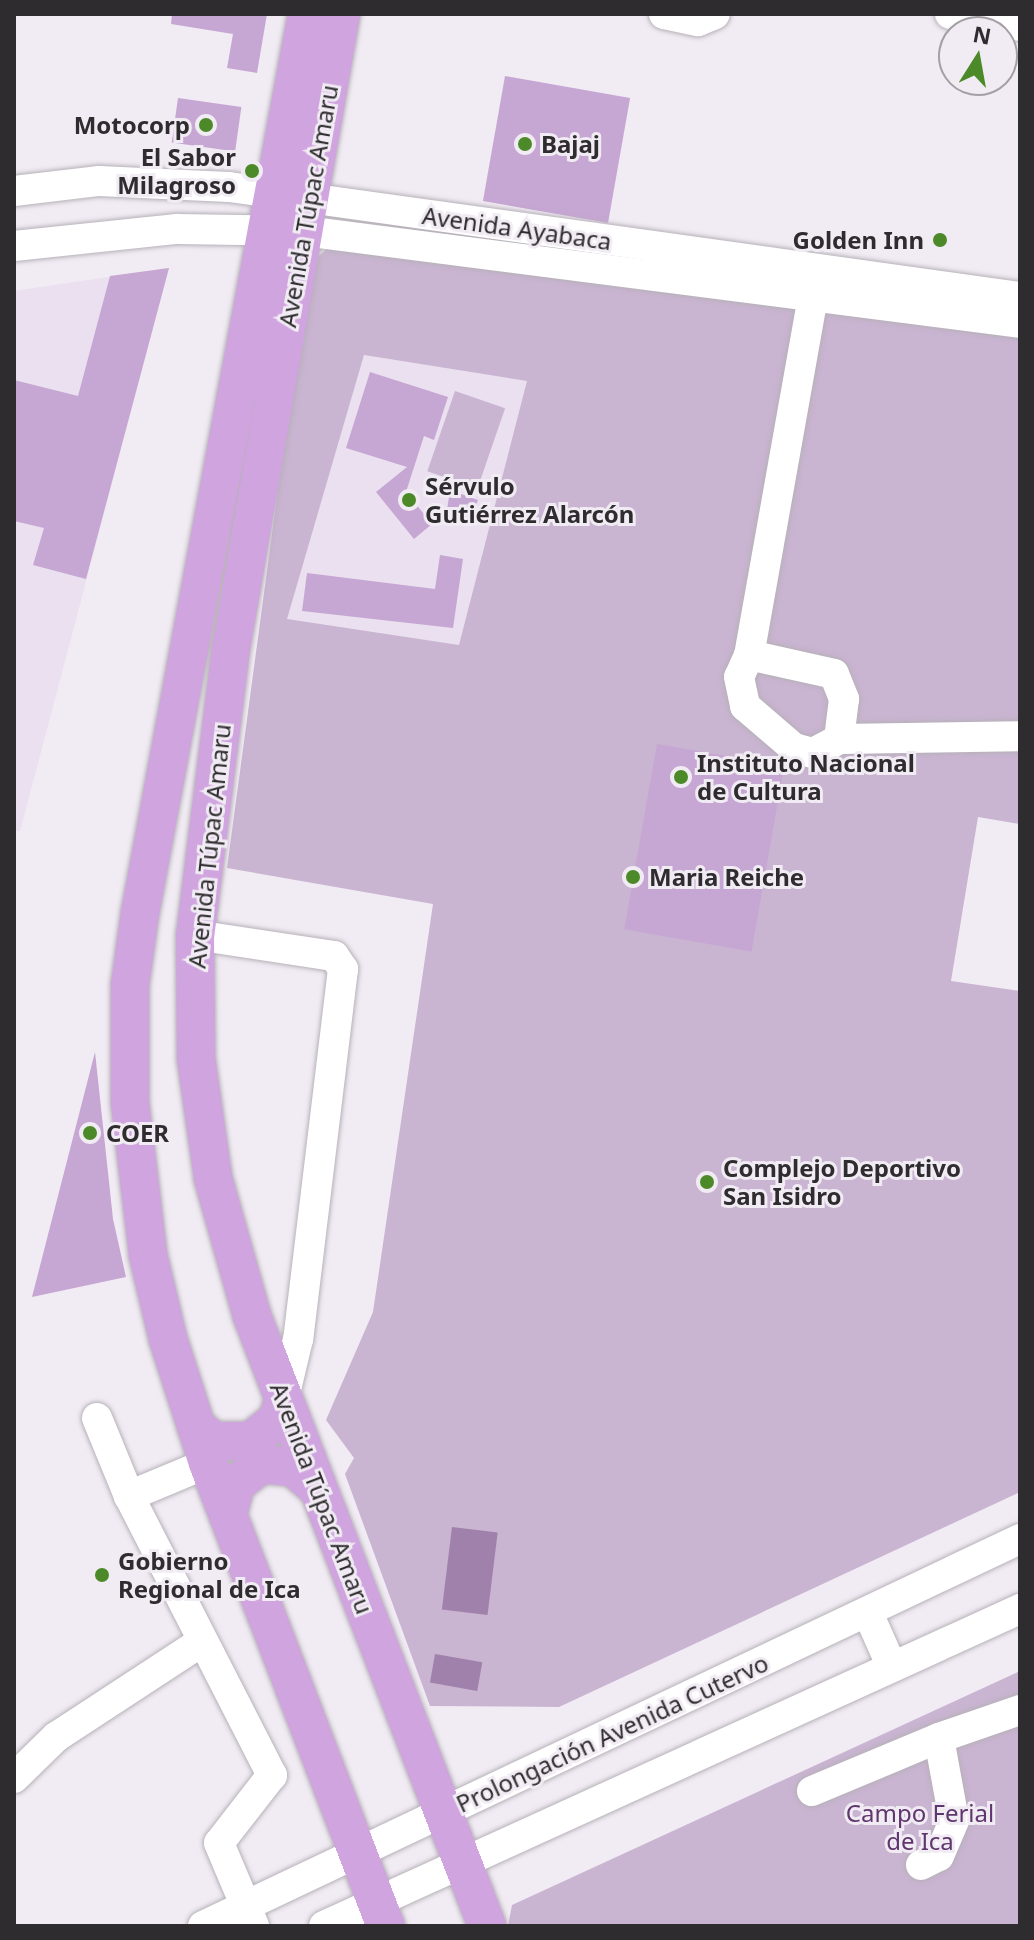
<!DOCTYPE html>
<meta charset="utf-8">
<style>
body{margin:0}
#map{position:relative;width:1034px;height:1940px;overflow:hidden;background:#f1ebf3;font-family:"Noto Sans",sans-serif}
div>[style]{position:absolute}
.built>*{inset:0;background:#eae0ef}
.green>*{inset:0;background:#c9b4d1;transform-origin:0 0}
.water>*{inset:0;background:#a081ac;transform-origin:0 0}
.building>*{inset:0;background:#c6a6d3;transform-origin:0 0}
.roads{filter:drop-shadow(0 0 2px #b7b1b9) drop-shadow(0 0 2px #b7b1b9)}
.minor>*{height:30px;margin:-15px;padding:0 15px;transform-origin:15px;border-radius:15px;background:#fff}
.major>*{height:38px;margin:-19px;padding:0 19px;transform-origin:19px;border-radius:19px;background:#cfa4df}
.dots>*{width:22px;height:22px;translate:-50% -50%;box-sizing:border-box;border:4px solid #f1ebf3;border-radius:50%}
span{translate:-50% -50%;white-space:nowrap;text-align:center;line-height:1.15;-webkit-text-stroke:6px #f1ebf3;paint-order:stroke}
.poi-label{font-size:24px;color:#2e2c2f;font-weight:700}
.right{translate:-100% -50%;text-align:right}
.left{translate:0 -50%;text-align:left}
.street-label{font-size:24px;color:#2e2c2f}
.park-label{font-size:24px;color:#5f366e}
.frame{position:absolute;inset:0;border:16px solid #2e2c2f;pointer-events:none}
.north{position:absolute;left:938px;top:16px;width:80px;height:80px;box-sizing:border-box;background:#f1ebf3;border:2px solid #a39fa5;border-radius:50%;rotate:11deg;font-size:22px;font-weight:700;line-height:32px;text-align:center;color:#2e2c2f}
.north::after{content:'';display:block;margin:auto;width:28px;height:36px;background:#4c8929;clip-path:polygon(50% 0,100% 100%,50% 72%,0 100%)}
</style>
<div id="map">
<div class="built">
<div style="clip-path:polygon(169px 268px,20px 831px,14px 830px,14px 291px)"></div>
<div style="clip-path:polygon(364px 355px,528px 381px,459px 645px,286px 620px)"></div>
</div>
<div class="green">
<div style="clip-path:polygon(evenodd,332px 244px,1020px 335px,1020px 824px,978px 817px,951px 981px,1020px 991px,1020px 1492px,559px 1707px,430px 1706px,345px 1474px,354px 1458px,326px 1420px,373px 1312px,433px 904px,227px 868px,308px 266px,332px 244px,364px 355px,527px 381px,459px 645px,287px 619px,364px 355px)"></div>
<div style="left:455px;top:391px;width:53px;height:85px;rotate:19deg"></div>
<div style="clip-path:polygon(1020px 1671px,1020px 1926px,508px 1926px,512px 1905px)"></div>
</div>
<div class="water">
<div style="left:452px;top:1527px;width:46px;height:83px;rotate:7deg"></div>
<div style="left:435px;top:1654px;width:48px;height:29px;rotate:10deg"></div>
</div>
<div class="building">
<div style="clip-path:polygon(172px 14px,267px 14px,257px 73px,227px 68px,233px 34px,171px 24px)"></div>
<div style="left:505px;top:76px;width:127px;height:127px;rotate:10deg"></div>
<div style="left:178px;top:98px;width:64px;height:45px;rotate:8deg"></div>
<div style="clip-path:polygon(169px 268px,86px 579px,33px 565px,44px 528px,14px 521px,14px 380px,78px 396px,110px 276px)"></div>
<div style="clip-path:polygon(370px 372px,448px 397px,434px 440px,424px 436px,406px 492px,432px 524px,414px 539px,376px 492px,407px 467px,346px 448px)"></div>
<div style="clip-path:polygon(450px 490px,478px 500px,470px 519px,447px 510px)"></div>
<div style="clip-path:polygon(440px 555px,463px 559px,453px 628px,302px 611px,307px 573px,435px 589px)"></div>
<div style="left:657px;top:744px;width:129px;height:188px;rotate:10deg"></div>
<div style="clip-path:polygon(95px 1052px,113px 1219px,126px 1277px,32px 1297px)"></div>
</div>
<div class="roads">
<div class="minor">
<div style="left:664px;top:14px;width:35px;rotate:12deg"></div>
<div style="left:698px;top:21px;width:18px;rotate:-22deg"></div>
<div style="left:950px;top:14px;width:71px;rotate:9.7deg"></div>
<div style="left:14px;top:191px;width:86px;rotate:-6.7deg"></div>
<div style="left:99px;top:181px;width:130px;rotate:2.6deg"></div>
<div style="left:229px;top:187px;width:799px;rotate:7.92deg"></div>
<div style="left:14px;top:246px;width:164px;rotate:-6deg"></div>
<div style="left:177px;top:229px;width:127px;rotate:0.9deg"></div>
<div style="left:304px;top:231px;width:722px;rotate:7.32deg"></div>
<div style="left:817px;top:274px;width:387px;rotate:100.1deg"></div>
<div style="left:749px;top:655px;width:87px;rotate:12.6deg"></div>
<div style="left:834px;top:674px;width:27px;rotate:68deg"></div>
<div style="left:844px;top:699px;width:40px;rotate:97.1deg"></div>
<div style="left:749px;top:655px;width:24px;rotate:114deg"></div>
<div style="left:739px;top:677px;width:30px;rotate:78deg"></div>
<div style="left:745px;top:706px;width:65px;rotate:40.6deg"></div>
<div style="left:794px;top:748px;width:20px;rotate:15deg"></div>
<div style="left:813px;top:753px;width:30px;rotate:-28deg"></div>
<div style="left:839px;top:739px;width:181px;rotate:-0.9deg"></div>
<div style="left:195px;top:935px;width:141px;rotate:8.6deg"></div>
<div style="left:334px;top:956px;width:16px;rotate:55deg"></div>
<div style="left:343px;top:969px;width:373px;rotate:96.9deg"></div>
<div style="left:298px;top:1339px;width:65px;rotate:103.4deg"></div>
<div style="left:97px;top:1418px;width:84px;rotate:67.7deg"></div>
<div style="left:208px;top:1463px;width:86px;rotate:157.3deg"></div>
<div style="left:129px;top:1496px;width:314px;rotate:62.9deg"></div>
<div style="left:272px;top:1775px;width:86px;rotate:127.9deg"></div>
<div style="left:219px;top:1843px;width:90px;rotate:67.1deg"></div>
<div style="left:868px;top:1613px;width:59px;rotate:66deg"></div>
<div style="left:14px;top:1778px;width:59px;rotate:-44.3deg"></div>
<div style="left:56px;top:1737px;width:173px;rotate:-33.2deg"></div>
<div style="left:812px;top:1791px;width:138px;rotate:-22.7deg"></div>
<div style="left:921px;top:1865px;width:20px;rotate:-27deg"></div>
<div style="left:939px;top:1856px;width:39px;rotate:-67deg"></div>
<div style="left:954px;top:1820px;width:83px;rotate:-100.4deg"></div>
<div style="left:939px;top:1738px;width:86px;rotate:-19.1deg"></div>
<div style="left:203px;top:1926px;width:904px;rotate:-25.35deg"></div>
<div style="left:324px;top:1926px;width:765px;rotate:-24.49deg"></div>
</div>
<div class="major">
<div style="left:307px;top:14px;width:914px;rotate:100.52deg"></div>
<div style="left:140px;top:913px;width:73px;rotate:97.9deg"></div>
<div style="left:130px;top:985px;width:118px;rotate:90deg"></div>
<div style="left:130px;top:1103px;width:153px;rotate:83.2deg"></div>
<div style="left:148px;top:1255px;width:86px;rotate:76.6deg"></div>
<div style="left:168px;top:1339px;width:130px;rotate:72.1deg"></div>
<div style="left:208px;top:1463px;width:496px;rotate:69deg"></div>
<div style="left:341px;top:14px;width:643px;rotate:99.84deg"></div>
<div style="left:231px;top:648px;width:289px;rotate:97.1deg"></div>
<div style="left:195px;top:935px;width:123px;rotate:89.5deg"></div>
<div style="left:196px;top:1058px;width:121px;rotate:81.9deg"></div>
<div style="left:213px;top:1178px;width:143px;rotate:74.2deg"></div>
<div style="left:252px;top:1316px;width:654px;rotate:68.93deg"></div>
<div style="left:196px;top:1426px;width:23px;rotate:41deg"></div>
<div style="left:213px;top:1441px;width:38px"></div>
<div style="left:251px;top:1441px;width:33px;rotate:-39deg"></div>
<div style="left:277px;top:1420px;width:19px;rotate:-72deg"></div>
<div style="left:228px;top:1515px;width:32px;rotate:-76deg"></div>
<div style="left:236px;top:1484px;width:33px;rotate:-38deg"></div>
<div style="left:262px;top:1464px;width:31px;rotate:6deg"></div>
<div style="left:293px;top:1467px;width:32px;rotate:41deg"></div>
</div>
</div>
<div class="dots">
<div style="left:206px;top:125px;background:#4c8929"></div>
<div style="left:525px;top:144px;background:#4c8929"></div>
<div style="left:252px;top:171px;background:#4c8929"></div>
<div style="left:940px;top:240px;background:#4c8929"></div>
<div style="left:409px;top:500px;background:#4c8929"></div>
<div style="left:681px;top:777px;background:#4c8929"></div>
<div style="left:633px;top:877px;background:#4c8929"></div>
<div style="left:90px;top:1133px;background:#4c8929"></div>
<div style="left:707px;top:1182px;background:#4c8929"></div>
<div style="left:102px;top:1575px;background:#4c8929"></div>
</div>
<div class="poi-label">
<span class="right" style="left:190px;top:125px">Motocorp</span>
<span class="left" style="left:541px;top:144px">Bajaj</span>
<span class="right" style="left:236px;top:171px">El Sabor<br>Milagroso</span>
<span class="right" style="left:924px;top:240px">Golden Inn</span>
<span class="left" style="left:425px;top:500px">Sérvulo<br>Gutiérrez Alarcón</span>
<span class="left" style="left:697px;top:777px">Instituto Nacional<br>de Cultura</span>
<span class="left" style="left:649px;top:877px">Maria Reiche</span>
<span class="left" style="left:106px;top:1133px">COER</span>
<span class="left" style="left:723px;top:1182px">Complejo Deportivo<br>San Isidro</span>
<span class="left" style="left:118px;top:1575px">Gobierno<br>Regional de Ica</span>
</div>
<div class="street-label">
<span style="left:308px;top:206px;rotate:-80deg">Avenida Túpac Amaru</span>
<span style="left:517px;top:228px;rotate:8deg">Avenida Ayabaca</span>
<span style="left:209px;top:846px;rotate:-84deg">Avenida Túpac Amaru</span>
<span style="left:322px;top:1498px;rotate:69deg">Avenida Túpac Amaru</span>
<span style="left:612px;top:1733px;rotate:-25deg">Prolongación Avenida Cutervo</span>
</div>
<div class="park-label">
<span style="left:920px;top:1827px">Campo Ferial<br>de Ica</span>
</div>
<div class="frame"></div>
<div class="north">N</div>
</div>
